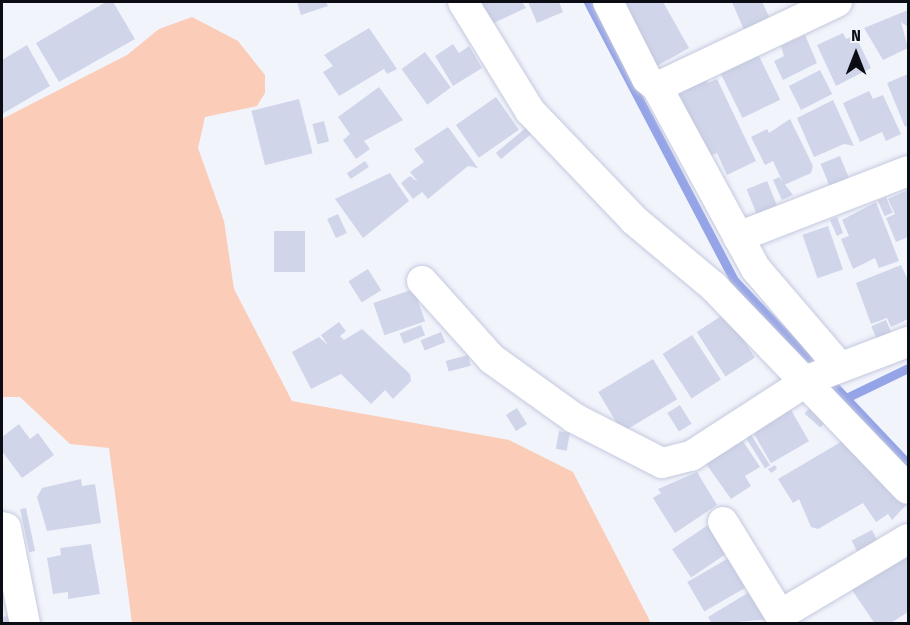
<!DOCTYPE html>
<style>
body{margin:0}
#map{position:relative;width:910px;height:625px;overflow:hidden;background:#f2f4fc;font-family:"Fira Sans Condensed",sans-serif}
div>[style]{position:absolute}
.green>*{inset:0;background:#fbccb7}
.stream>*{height:9px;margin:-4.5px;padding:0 4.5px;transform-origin:4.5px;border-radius:4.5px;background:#95a4e7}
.building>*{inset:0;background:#d0d5ea;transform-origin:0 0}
.roads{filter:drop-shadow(0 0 2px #c4c9dd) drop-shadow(0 0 2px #c4c9dd)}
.street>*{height:30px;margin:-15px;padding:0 15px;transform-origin:15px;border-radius:15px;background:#fff}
span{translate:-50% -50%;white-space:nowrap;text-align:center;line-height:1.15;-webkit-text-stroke:4.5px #f2f4fc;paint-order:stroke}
.frame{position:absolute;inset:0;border:3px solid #0c0d14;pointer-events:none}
.north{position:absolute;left:826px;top:24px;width:60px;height:60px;-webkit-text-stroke:4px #f2f4fc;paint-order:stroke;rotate:0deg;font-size:16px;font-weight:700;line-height:24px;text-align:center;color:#0c0d14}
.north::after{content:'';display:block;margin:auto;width:21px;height:27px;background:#0c0d14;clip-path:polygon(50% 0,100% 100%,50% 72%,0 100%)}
</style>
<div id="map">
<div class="green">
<div style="clip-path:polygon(192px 17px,238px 41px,265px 75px,265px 93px,257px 106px,205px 117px,198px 148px,224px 221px,234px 289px,292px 401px,509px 440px,573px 472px,651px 623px,132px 623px,109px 448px,70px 444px,20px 397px,2px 397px,2px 119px,127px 55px,159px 29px)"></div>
</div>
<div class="stream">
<div style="left:588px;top:2px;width:314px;rotate:62.3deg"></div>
<div style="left:734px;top:280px;width:253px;rotate:46.6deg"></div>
<div style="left:846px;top:398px;width:69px;rotate:-25.8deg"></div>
</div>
<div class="building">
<div style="clip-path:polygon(106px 2px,113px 2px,135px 39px,59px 82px,36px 43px)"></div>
<div style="clip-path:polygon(297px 2px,326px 2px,328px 6px,301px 15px)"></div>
<div style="clip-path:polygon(486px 2px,522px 2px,526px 8px,487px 26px,477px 6px)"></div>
<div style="clip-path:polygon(528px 2px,559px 2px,563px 12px,537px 23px)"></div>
<div style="clip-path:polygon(609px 2px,663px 2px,689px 48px,646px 72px)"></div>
<div style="clip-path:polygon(732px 2px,762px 2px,770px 18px,744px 30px)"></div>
<div style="clip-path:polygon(908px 10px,908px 27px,901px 22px,908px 48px,883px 60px,864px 28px)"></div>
<div style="clip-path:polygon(369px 28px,397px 69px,387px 74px,384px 69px,339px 96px,323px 72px,333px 66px,324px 55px)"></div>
<div style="clip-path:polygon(843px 33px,846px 39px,855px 35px,871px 68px,836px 86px,817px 45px)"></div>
<div style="clip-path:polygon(805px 35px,817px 63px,783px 80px,774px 61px,784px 56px,781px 46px)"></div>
<div style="clip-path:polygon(453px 44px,459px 53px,469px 46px,482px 68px,453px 86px,435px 56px)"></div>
<div style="clip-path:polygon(27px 45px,50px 86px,2px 114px,2px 60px)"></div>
<div style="left:425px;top:52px;width:44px;height:29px;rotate:54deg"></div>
<div style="left:757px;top:52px;width:53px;height:42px;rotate:64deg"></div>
<div style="left:820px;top:70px;width:27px;height:35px;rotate:63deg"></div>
<div style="clip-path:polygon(908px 74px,908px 125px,905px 127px,887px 83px)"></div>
<div style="clip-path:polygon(705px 77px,708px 83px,717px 79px,756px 161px,727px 175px,717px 153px,708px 157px,680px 96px,680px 89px)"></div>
<div style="clip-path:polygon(379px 87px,403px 120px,364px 141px,370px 149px,356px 159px,343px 140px,350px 134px,338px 117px)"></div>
<div style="clip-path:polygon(869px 91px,873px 99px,883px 95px,901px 134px,886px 141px,882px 132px,860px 142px,843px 103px)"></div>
<div style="left:496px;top:97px;width:40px;height:49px;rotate:55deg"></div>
<div style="left:299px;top:99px;width:56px;height:49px;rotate:76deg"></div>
<div style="clip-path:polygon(833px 100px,854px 146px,844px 144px,814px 157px,797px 118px)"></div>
<div style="clip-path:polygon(790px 119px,813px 166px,811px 173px,784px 185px,773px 161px,765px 165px,751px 137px,767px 129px,769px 133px)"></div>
<div style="left:324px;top:121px;width:21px;height:12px;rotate:76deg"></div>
<div style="left:528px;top:126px;width:8px;height:42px;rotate:50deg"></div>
<div style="clip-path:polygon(448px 127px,478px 168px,468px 166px,428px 199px,422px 192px,413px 199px,401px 183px,410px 176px,418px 182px,410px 172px,424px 162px,414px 149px)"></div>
<div style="left:840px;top:156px;width:24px;height:21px;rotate:68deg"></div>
<div style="left:365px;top:161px;width:7px;height:22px;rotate:56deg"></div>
<div style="clip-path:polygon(390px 173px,409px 201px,363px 238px,335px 199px)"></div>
<div style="clip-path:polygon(779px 177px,793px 195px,782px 200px,773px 180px)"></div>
<div style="left:767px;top:181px;width:27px;height:22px;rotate:68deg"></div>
<div style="clip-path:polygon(908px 190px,908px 237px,896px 242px,886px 218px,895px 214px,888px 199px)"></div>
<div style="left:886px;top:197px;width:17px;height:9px;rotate:66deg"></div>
<div style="clip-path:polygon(876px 202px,899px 261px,879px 268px,875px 258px,853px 269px,841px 239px,849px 236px,842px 220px)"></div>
<div style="left:338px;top:214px;width:21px;height:12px;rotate:65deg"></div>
<div style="clip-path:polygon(837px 217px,843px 233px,837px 236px,830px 220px)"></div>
<div style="left:828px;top:226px;width:46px;height:27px;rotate:71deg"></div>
<div style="left:274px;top:231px;width:31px;height:41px"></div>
<div style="clip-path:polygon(901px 265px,908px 280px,908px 319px,891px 327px,887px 318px,871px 324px,856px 283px)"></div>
<div style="left:368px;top:269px;width:25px;height:23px;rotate:58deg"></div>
<div style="left:414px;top:289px;width:34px;height:43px;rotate:71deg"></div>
<div style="left:726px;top:313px;width:53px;height:35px;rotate:57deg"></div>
<div style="left:886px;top:320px;width:15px;height:16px;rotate:67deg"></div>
<div style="clip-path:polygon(339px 322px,346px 331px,340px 336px,344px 340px,362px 329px,410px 374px,411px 381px,393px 399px,385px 390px,371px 404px,341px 374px,311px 389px,292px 352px,319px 337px,328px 345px,321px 335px)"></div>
<div style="left:421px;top:325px;width:11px;height:23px;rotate:68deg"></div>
<div style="left:441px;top:332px;width:11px;height:22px;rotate:68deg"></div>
<div style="left:692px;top:335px;width:53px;height:35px;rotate:57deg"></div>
<div style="left:468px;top:355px;width:11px;height:23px;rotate:75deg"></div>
<div style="left:653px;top:359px;width:47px;height:64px;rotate:59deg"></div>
<div style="left:813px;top:404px;width:21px;height:13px;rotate:41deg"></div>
<div style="left:680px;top:405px;width:22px;height:15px;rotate:58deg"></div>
<div style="left:517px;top:408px;width:19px;height:13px;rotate:58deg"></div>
<div style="left:791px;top:410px;width:36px;height:44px;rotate:60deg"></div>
<div style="clip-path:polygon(19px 424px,30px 439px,38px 433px,54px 455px,22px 478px,2px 451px,2px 437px)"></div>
<div style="left:559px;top:431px;width:11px;height:18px;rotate:10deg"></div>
<div style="left:750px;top:433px;width:38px;height:6px;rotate:58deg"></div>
<div style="clip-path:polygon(851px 436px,907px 504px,892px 520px,888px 514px,876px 522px,863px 503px,818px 529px,811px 527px,799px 499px,793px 503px,778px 479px)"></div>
<div style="clip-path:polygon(741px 438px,760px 467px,745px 476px,751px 486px,731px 499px,704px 461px)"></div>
<div style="clip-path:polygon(775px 465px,777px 469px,771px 473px,768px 469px)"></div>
<div style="clip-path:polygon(697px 472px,717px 505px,675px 533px,653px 498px,661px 493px,658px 489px)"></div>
<div style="clip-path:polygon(81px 479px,82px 486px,95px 484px,101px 523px,47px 531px,37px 497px,42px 488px)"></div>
<div style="left:26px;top:508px;width:44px;height:6px;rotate:78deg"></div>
<div style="left:711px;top:523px;width:34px;height:47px;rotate:56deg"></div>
<div style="left:872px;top:530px;width:13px;height:23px;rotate:63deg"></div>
<div style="clip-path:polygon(91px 544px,100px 594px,68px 599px,68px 592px,53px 594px,47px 558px,61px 555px,60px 548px)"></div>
<div style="clip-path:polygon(908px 551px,908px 612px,889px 624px,875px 624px,850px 587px)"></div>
<div style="left:734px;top:555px;width:34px;height:54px;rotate:60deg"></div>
<div style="clip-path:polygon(751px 591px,772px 619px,712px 624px,708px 617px)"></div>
<div style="clip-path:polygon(8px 616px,9px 624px,2px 624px,2px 617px)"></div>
</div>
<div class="roads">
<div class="street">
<div style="left:463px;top:2px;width:128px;rotate:58.4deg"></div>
<div style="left:530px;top:111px;width:151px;rotate:46.3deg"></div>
<div style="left:634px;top:220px;width:103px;rotate:39.9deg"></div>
<div style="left:713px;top:286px;width:281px;rotate:46.2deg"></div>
<div style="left:608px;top:2px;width:86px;rotate:63.1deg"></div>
<div style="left:647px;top:79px;width:13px;rotate:39deg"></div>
<div style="left:837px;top:2px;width:199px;rotate:154.7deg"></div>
<div style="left:657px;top:87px;width:207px;rotate:61.5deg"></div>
<div style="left:756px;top:269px;width:128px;rotate:49.4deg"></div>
<div style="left:738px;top:237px;width:182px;rotate:-21.2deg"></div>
<div style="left:422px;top:281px;width:105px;rotate:48.1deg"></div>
<div style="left:492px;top:359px;width:101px;rotate:35.7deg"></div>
<div style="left:574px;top:418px;width:99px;rotate:27.1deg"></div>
<div style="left:662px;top:463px;width:30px;rotate:-14deg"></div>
<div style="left:691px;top:456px;width:142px;rotate:-32.9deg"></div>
<div style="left:810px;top:379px;width:105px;rotate:-20.7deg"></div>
<div style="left:723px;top:522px;width:109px;rotate:58.5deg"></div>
<div style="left:780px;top:615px;width:149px;rotate:-30.7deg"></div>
<div style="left:2px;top:527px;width:4px;rotate:14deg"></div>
<div style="left:6px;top:528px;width:98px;rotate:78.8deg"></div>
</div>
</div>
<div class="frame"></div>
<div class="north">N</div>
</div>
